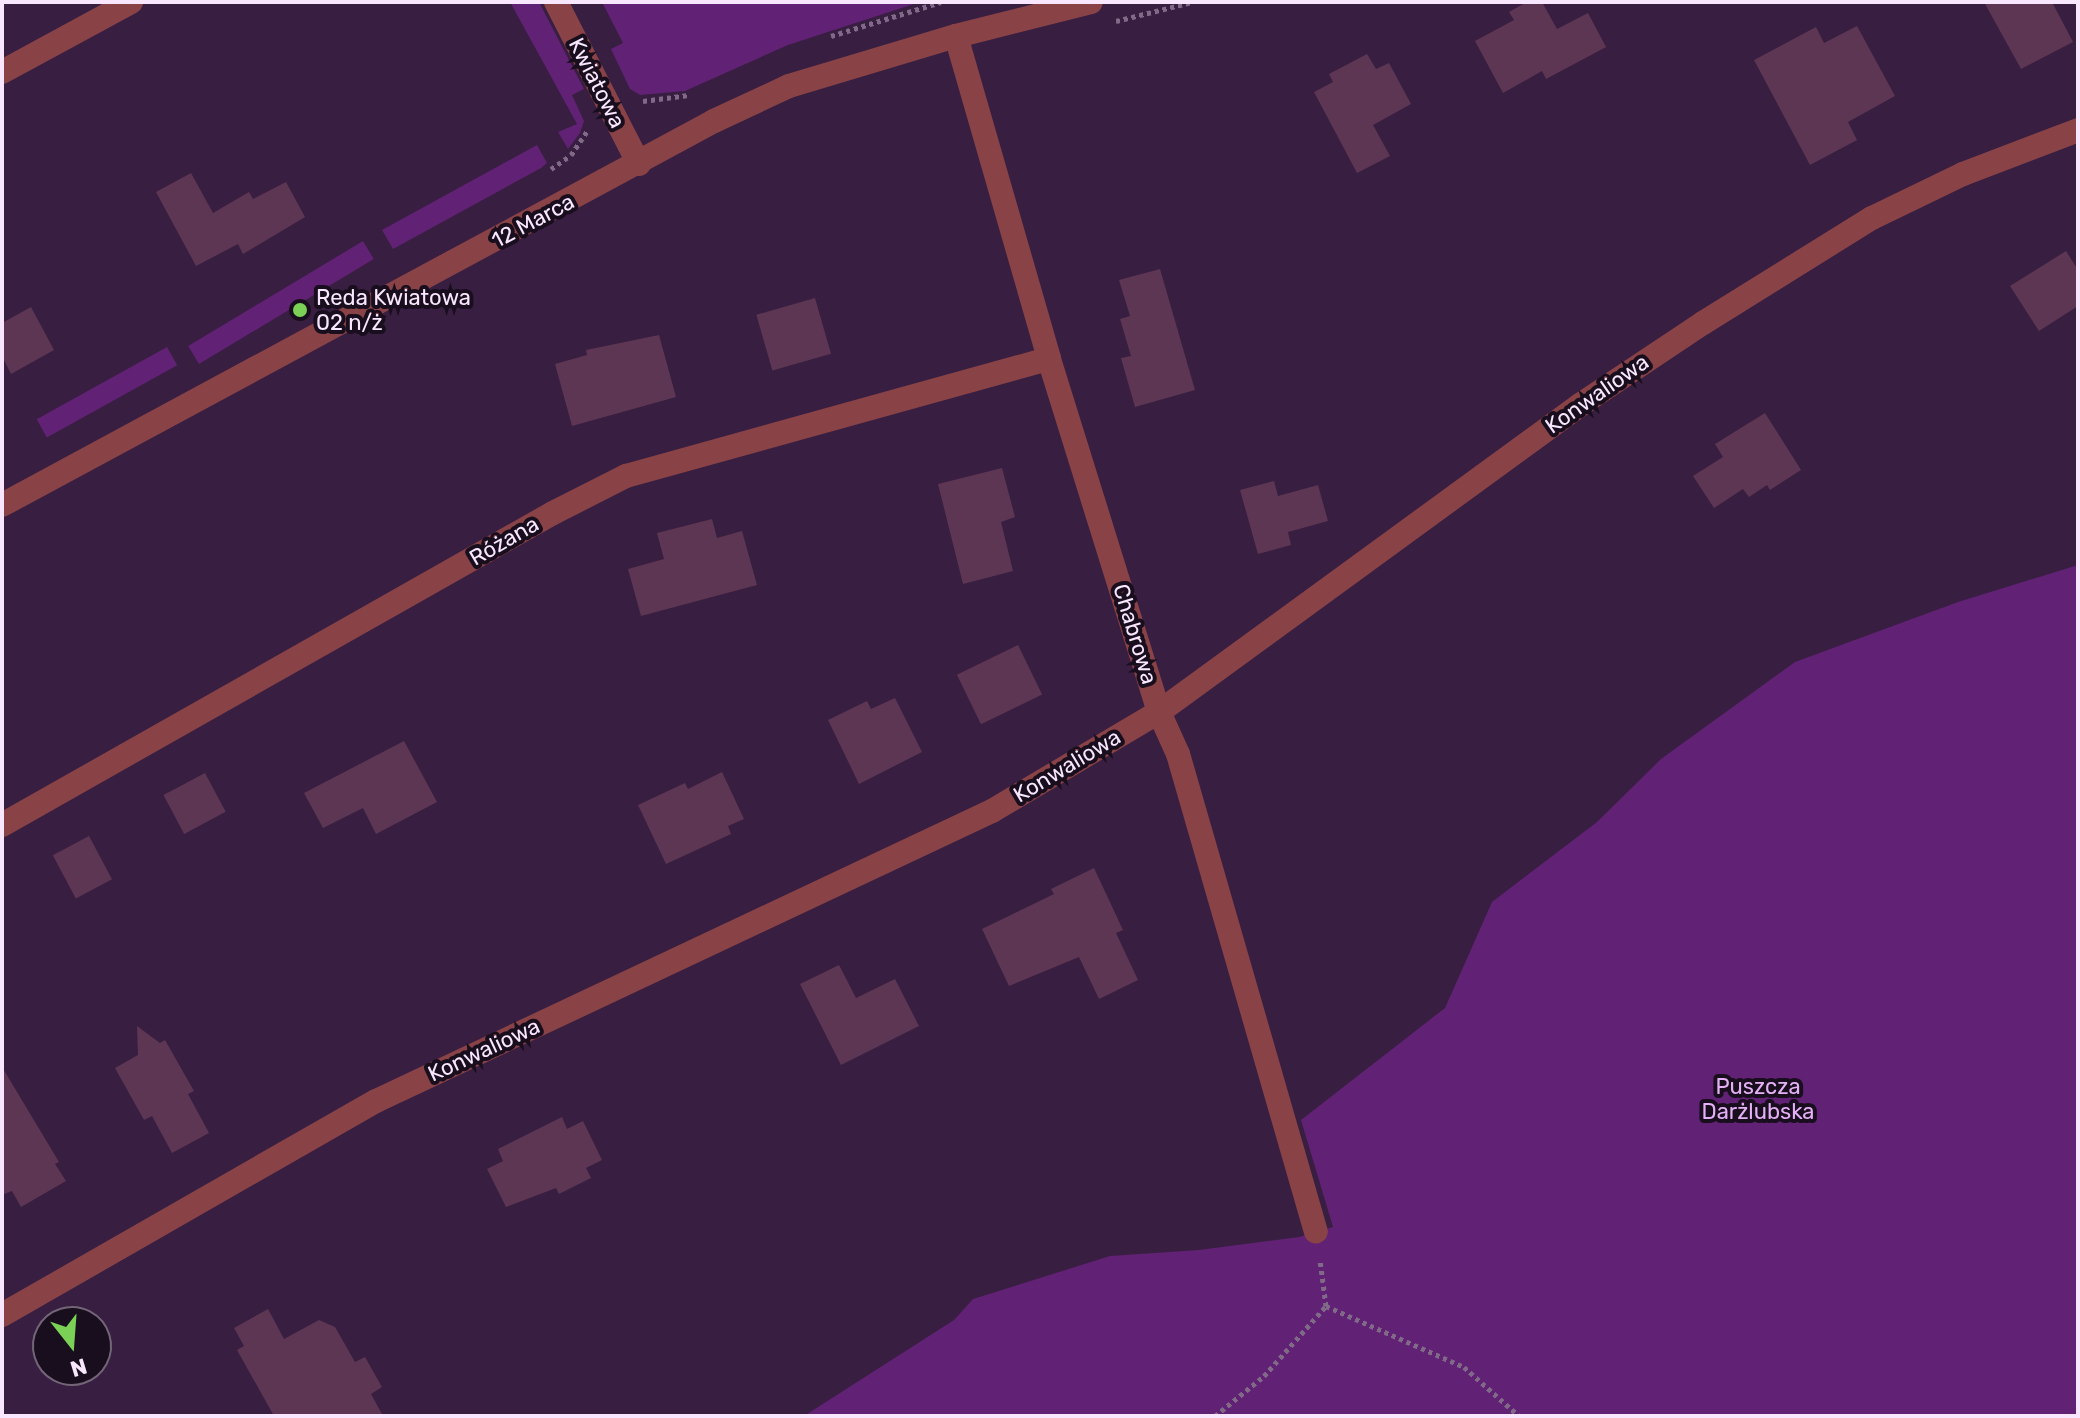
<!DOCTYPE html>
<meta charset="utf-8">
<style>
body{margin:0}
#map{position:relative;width:2080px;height:1418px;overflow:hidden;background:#381e41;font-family:Rubik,sans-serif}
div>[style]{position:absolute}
.green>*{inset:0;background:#612174;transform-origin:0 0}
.building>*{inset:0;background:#5d3653;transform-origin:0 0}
.path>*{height:5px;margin-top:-2.5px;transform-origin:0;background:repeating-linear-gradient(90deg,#816a88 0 4px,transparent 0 8px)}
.minor>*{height:24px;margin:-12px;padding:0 12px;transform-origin:12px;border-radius:12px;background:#894347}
.dots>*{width:22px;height:22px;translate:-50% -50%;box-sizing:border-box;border:4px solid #190e1d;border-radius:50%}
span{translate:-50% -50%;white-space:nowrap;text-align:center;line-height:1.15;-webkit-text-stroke:8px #190e1d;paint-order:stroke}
.street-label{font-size:22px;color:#f8e7fe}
.poi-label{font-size:22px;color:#f8e7fe}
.left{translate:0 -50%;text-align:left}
.park-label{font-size:22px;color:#e4b0f6}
.frame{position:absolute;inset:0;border:4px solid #f8e7fe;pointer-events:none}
.north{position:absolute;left:32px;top:1306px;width:80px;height:80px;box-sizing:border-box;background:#190e1d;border:2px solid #726577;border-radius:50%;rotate:163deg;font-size:22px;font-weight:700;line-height:32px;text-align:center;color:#f8e7fe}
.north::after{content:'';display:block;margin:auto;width:28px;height:36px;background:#7bd156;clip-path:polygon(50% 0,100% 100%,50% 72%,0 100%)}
</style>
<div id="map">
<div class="green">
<div style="clip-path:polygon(510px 2px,539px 2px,584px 89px,572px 95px,584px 121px,580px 133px,568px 149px,558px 132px,577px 124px)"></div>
<div style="clip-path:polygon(602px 2px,920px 2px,788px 45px,685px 91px,640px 95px,630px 89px,611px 49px,623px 43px)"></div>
<div style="clip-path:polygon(537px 145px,547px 163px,541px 168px,393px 249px,382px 230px)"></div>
<div style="left:363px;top:241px;width:21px;height:204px;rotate:59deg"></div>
<div style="left:167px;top:347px;width:21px;height:149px;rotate:61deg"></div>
<div style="clip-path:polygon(2078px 565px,2078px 1416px,804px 1416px,954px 1320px,973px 1299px,1110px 1256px,1199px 1250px,1299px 1237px,1333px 1227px,1301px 1120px,1445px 1008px,1492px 902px,1597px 822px,1661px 759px,1795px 662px,1958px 602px)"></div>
</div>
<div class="building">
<div style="clip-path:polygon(1527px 2px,1542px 2px,1557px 29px,1588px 13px,1606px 47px,1546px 79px,1542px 71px,1503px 93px,1475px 41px,1514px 20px,1509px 12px)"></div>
<div style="clip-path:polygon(1984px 2px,2052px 2px,2073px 42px,2021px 69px)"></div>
<div style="clip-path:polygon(1857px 26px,1895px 96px,1848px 122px,1857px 140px,1810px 165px,1754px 60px,1816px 27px,1824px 43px)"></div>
<div style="clip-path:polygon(1367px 54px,1376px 69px,1389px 63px,1411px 104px,1373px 125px,1390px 156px,1357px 173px,1314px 92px,1333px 82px,1329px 74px)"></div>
<div style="clip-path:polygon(191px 173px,213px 213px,249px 192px,253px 199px,286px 182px,305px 217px,243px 254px,238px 244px,196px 266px,156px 192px)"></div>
<div style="clip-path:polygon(2066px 251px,2078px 270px,2078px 306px,2039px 331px,2010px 286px)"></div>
<div style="clip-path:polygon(1160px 269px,1195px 390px,1135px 407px,1121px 358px,1131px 356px,1120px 319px,1130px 316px,1119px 280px)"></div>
<div style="left:815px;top:298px;width:58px;height:61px;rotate:74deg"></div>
<div style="clip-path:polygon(31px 307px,54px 350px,11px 374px,2px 356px,2px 323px)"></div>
<div style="clip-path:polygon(659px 335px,676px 397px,572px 426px,555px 364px,587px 355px,586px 350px)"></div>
<div style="clip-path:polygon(1765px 413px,1801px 470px,1770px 490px,1767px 485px,1749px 497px,1743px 489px,1714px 508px,1693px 476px,1723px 457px,1715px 444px)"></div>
<div style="clip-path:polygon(1002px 468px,1015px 517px,1001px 522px,1013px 571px,963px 584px,938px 484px)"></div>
<div style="clip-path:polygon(1274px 481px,1278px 496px,1318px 485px,1328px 521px,1288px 532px,1291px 545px,1258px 554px,1240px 490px)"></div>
<div style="clip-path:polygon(712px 519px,717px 538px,742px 531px,757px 585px,641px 616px,628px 569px,664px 559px,657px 533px)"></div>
<div style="left:1018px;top:645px;width:55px;height:68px;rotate:64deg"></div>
<div style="clip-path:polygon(895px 698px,922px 752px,859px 784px,828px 720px,867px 701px,871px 709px)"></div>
<div style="clip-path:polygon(404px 741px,437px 802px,376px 834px,363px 808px,323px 828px,304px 793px)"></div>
<div style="clip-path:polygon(722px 772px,744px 819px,728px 826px,731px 834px,666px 864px,638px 805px,685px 783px,688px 789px)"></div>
<div style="left:205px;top:773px;width:44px;height:47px;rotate:62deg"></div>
<div style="left:89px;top:836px;width:49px;height:41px;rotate:62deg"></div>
<div style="clip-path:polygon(1094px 868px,1123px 930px,1116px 933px,1138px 980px,1099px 999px,1079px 957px,1009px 986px,982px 929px,1054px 894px,1051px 889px)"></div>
<div style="clip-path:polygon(839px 965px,856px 998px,895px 979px,919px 1026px,841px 1065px,800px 984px)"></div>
<div style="clip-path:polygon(137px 1026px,160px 1043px,165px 1040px,194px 1091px,188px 1094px,209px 1133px,172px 1153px,152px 1116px,144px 1120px,115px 1068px,138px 1055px)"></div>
<div style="clip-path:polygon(2px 1067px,59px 1162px,55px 1164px,66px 1181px,21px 1207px,12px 1191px,2px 1195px)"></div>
<div style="clip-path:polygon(562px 1117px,567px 1129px,583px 1121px,602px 1160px,586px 1168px,591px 1178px,559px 1194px,556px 1188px,506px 1207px,487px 1169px,503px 1161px,498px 1149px)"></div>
<div style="clip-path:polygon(268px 1309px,284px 1339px,319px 1320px,335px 1327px,355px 1362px,365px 1357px,382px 1387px,371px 1394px,383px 1416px,274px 1416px,237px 1350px,244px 1346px,234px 1328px)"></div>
</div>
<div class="path">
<div style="left:1116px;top:21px;width:78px;rotate:-14deg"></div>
<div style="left:831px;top:36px;width:115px;rotate:-17.2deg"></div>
<div style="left:643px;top:101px;width:46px;rotate:-7.4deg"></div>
<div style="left:551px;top:169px;width:24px;rotate:-35deg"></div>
<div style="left:571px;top:155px;width:30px;rotate:-56deg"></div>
<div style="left:1326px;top:1306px;width:151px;rotate:23.8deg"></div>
<div style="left:1464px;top:1367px;width:74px;rotate:41.7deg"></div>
<div style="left:1215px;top:1416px;width:63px;rotate:-39.2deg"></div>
<div style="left:1264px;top:1376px;width:94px;rotate:-48.5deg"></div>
<div style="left:1326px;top:1306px;width:46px;rotate:-97.4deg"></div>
</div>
<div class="minor">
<div style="left:556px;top:2px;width:182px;rotate:62.9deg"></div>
<div style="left:956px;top:36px;width:336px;rotate:73.9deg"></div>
<div style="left:1049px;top:359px;width:370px;rotate:72.7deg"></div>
<div style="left:1159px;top:712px;width:46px;rotate:65.7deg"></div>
<div style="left:1178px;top:754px;width:497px;rotate:73.9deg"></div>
<div style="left:2px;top:72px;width:147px;rotate:-28.5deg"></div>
<div style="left:2px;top:505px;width:809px;rotate:-28.34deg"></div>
<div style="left:714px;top:121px;width:83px;rotate:-25deg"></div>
<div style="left:789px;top:86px;width:174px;rotate:-16.7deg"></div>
<div style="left:956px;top:36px;width:139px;rotate:-14.1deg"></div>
<div style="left:2px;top:825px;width:633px;rotate:-29.52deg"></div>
<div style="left:553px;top:513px;width:82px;rotate:-26.9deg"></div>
<div style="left:626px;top:476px;width:439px;rotate:-15.5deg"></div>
<div style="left:2px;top:1315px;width:431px;rotate:-29.8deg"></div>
<div style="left:376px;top:1101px;width:681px;rotate:-25.21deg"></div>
<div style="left:992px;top:811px;width:194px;rotate:-30.7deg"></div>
<div style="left:1159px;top:712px;width:521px;rotate:-36.1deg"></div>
<div style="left:1580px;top:405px;width:148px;rotate:-33.7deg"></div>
<div style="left:1703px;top:323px;width:199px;rotate:-31.9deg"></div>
<div style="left:1872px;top:218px;width:101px;rotate:-25.8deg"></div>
<div style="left:1963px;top:174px;width:123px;rotate:-20.9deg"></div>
</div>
<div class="dots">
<div style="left:300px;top:310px;background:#7bd156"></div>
</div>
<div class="street-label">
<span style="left:597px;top:83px;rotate:63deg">Kwiatowa</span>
<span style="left:533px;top:221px;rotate:-28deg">12 Marca</span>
<span style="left:1597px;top:394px;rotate:-35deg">Konwaliowa</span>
<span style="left:504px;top:541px;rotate:-30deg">Różana</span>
<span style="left:1135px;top:634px;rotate:73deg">Chabrowa</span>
<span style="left:1067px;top:766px;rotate:-31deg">Konwaliowa</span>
<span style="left:484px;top:1050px;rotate:-25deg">Konwaliowa</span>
</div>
<div class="poi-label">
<span class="left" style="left:316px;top:310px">Reda Kwiatowa<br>02 n/ż</span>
</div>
<div class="park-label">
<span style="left:1758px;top:1099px">Puszcza<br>Darżlubska</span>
</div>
<div class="frame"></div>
<div class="north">N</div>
</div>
